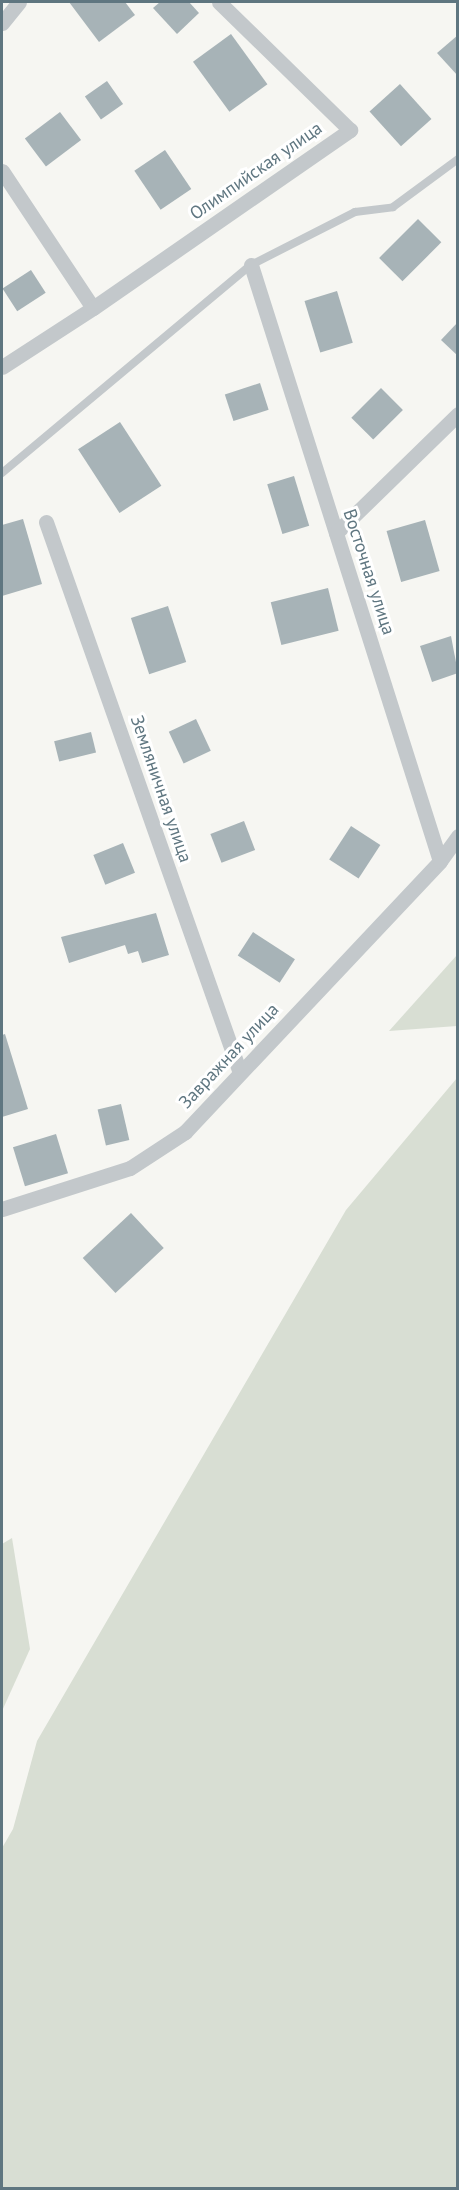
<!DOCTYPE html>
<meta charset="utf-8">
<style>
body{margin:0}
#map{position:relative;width:459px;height:2190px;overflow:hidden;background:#f6f6f2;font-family:"PT Sans",sans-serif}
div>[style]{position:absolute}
.green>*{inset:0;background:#d8ded3}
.building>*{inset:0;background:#a7b3b7;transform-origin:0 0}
.service>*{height:8px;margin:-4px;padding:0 4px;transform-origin:4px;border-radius:4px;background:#c3c8cb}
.minor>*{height:15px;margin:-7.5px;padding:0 7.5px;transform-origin:7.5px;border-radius:7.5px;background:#c3c8cb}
span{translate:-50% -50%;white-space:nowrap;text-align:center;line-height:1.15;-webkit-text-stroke:6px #fff;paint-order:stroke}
.street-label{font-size:18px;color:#5f7680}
.frame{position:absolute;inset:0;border:3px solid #5f7680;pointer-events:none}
</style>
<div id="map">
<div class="green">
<div style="clip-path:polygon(457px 955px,457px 1026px,389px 1031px)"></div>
<div style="clip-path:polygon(457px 1078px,457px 2188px,2px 2188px,2px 1848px,13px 1829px,37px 1741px,346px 1210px)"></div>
<div style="clip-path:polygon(12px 1538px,30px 1649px,2px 1711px,2px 1544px)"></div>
</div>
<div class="building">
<div style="clip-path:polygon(69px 2px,125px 2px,135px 15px,99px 42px)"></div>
<div style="clip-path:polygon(160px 2px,189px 2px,199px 13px,177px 34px,153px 8px)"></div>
<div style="left:231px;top:34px;width:62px;height:47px;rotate:54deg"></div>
<div style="clip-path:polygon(458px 35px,458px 76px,437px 53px)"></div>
<div style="left:107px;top:81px;width:28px;height:27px;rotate:55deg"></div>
<div style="left:400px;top:84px;width:47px;height:41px;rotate:48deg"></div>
<div style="left:60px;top:112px;width:35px;height:44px;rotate:53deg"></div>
<div style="left:165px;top:150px;width:47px;height:37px;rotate:56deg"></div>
<div style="left:418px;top:219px;width:33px;height:55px;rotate:45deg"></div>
<div style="left:31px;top:270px;width:27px;height:34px;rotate:57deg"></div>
<div style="left:337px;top:291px;width:54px;height:34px;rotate:73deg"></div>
<div style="clip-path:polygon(458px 322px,458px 356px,441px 340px)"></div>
<div style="left:260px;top:383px;width:28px;height:37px;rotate:72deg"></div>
<div style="left:381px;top:388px;width:31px;height:42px;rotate:45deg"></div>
<div style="left:120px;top:422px;width:76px;height:50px;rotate:57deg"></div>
<div style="left:294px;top:476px;width:52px;height:28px;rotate:73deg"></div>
<div style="clip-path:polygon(23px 519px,42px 584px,2px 596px,2px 525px)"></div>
<div style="left:425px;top:520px;width:53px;height:40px;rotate:74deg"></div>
<div style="left:328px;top:588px;width:44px;height:59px;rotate:76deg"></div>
<div style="left:168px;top:606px;width:59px;height:39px;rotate:72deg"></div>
<div style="clip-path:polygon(451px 636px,458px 673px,432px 682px,420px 646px)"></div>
<div style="left:196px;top:719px;width:35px;height:30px;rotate:65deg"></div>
<div style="left:91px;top:732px;width:21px;height:38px;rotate:76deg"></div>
<div style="left:244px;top:821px;width:31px;height:36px;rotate:69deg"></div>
<div style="left:351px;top:826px;width:35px;height:40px;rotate:33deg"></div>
<div style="left:123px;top:843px;width:32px;height:32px;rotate:68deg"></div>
<div style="clip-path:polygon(156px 913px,169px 955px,142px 963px,138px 951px,128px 954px,125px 945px,69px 963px,61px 937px)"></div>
<div style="left:253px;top:932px;width:50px;height:28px;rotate:33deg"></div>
<div style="clip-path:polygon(5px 1034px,28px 1109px,2px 1117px,2px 1035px)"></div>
<div style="left:121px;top:1104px;width:37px;height:24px;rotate:77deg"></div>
<div style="left:56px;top:1134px;width:41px;height:45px;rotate:73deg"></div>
<div style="left:131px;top:1213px;width:48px;height:66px;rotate:47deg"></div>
</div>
<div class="service">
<div style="left:2px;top:473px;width:324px;rotate:-39.9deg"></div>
<div style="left:251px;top:265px;width:117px;rotate:-27deg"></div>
<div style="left:355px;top:212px;width:38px;rotate:-7deg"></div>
<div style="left:393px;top:207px;width:81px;rotate:-36.4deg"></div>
</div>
<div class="minor">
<div style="left:2px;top:23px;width:27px;rotate:-51deg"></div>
<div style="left:2px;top:171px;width:164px;rotate:56.4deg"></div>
<div style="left:93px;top:308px;width:108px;rotate:147deg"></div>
<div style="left:251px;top:265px;width:625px;rotate:72.41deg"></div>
<div style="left:93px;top:308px;width:313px;rotate:-34.7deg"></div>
<div style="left:350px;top:130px;width:183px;rotate:-135.7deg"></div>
<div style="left:46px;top:522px;width:581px;rotate:70.6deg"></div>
<div style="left:336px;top:533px;width:170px;rotate:-44.3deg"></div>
<div style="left:2px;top:1209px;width:134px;rotate:-17.8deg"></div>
<div style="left:130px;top:1168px;width:66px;rotate:-33.2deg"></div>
<div style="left:185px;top:1132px;width:372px;rotate:-46.7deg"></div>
<div style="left:440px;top:861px;width:31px;rotate:-54deg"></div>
</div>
<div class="street-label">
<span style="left:256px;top:171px;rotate:-35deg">Олимпийская улица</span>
<span style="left:369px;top:572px;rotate:72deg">Восточная улица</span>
<span style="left:161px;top:789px;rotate:71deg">Земляничная улица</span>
<span style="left:229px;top:1056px;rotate:-47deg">Завражная улица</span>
</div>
<div class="frame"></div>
</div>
